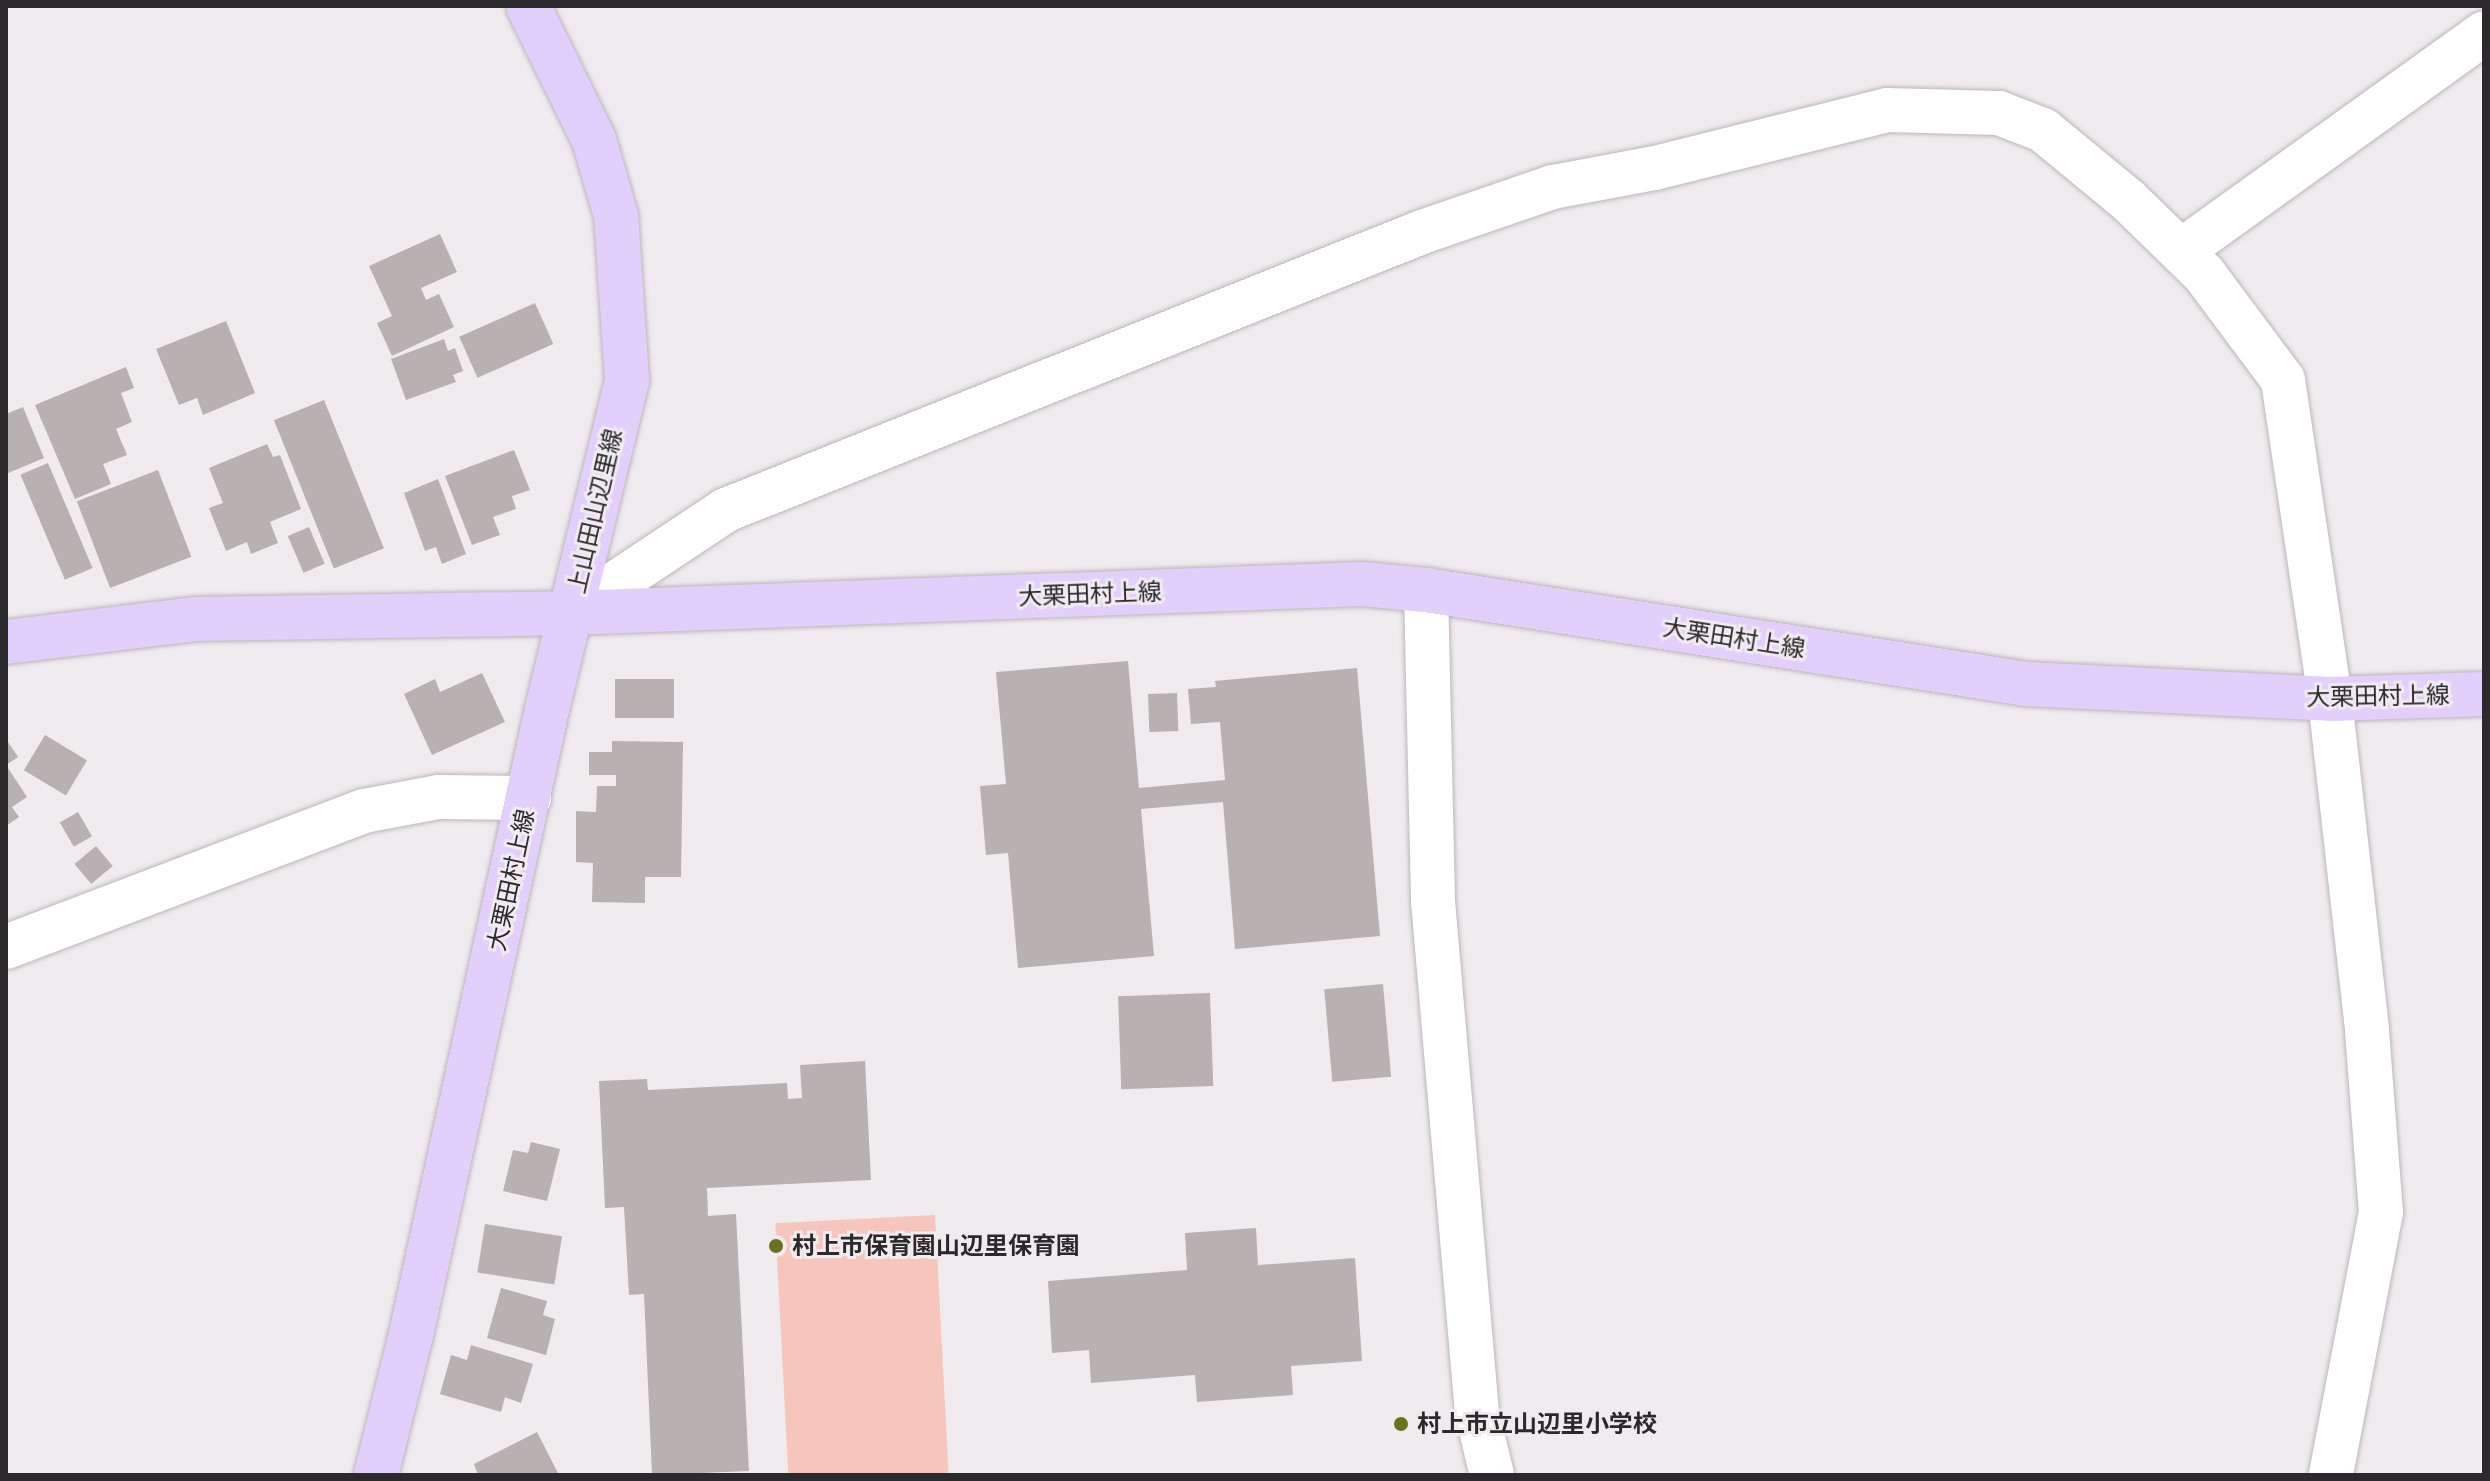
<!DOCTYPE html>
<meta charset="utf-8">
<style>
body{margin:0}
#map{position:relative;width:2490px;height:1481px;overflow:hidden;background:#f0ebef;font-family:"Titillium Web","Noto Sans JP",sans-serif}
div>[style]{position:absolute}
.green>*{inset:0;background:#f6c5bc;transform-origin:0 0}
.building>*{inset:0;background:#b7b1b2;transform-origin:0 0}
.roads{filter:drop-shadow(0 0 2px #bbb6ba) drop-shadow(0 0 2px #bbb6ba)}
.minor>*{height:44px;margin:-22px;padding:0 22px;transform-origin:22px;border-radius:22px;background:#fff}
.major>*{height:44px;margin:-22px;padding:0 22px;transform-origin:22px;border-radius:22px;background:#e2cffc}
.dots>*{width:22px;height:22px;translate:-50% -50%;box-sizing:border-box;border:4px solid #f0ebef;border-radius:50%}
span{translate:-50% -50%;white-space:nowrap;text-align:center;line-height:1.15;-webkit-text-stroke:6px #f0ebef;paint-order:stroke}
.street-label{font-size:24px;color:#2b292b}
.poi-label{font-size:24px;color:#2b292b;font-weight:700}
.left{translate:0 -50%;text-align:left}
.frame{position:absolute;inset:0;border:8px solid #2b292b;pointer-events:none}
</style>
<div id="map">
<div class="green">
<div style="left:935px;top:1215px;width:260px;height:160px;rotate:87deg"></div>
</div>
<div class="building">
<div style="clip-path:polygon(440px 234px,457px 272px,421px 288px,426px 300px,439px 294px,454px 327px,392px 356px,377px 323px,392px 316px,369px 266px)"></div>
<div style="left:535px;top:303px;width:45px;height:83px;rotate:66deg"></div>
<div style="clip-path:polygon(226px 321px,255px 393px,203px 415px,197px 398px,179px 405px,156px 349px)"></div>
<div style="clip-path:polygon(444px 339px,448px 351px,455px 348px,463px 371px,453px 375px,456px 382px,406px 400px,391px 359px)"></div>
<div style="clip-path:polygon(126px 367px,134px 388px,121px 393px,132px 422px,116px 429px,127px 455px,103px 464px,111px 484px,75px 499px,35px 405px)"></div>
<div style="left:324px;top:400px;width:160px;height:54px;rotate:68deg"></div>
<div style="clip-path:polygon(23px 407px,44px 458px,6px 474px,6px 414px)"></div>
<div style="clip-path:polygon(267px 444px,273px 457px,280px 455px,301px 509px,270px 522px,278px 543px,251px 554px,247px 542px,226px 551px,209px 508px,223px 503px,209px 468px)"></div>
<div style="clip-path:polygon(514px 450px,530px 490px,512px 496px,516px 509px,493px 517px,500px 535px,472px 545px,445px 476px)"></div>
<div style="left:48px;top:463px;width:114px;height:30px;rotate:67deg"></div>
<div style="left:158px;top:470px;width:93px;height:87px;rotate:69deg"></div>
<div style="clip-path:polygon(438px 479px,466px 554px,442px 564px,436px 547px,425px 551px,404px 493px)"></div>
<div style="left:309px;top:527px;width:40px;height:23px;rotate:67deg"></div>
<div style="clip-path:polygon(1128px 661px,1139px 788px,1225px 780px,1220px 722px,1191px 724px,1188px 689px,1216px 687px,1215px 681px,1357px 668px,1380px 936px,1235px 949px,1223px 802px,1141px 809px,1154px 956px,1018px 968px,1008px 853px,986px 855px,980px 786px,1006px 784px,996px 672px)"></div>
<div style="clip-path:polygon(482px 673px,505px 722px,432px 755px,404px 694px,435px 679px,440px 692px)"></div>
<div style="left:615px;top:679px;width:59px;height:39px"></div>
<div style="left:1177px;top:693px;width:38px;height:29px;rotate:88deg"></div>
<div style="left:45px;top:735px;width:49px;height:41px;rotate:31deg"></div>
<div style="clip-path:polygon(6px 739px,18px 757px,6px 765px,27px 797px,12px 807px,19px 817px,6px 826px)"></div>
<div style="clip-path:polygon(612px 741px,683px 742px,681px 877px,645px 877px,645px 903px,592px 902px,593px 863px,576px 862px,576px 811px,596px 812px,597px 786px,616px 786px,616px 775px,589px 775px,589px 752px,612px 752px)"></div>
<div style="left:78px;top:812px;width:28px;height:21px;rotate:60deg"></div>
<div style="left:96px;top:846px;width:26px;height:28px;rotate:50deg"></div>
<div style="left:1383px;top:984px;width:93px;height:59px;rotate:85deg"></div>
<div style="left:1210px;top:993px;width:93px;height:92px;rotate:88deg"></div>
<div style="clip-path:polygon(865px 1061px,871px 1180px,707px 1188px,708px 1216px,736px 1214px,749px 1471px,652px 1475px,644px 1294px,629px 1295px,624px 1207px,605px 1208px,599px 1081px,647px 1079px,648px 1090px,787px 1083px,788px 1099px,802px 1098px,800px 1065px)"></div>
<div style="clip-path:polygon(531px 1142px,560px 1149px,547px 1201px,503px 1191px,513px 1150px,528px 1153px)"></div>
<div style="left:485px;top:1224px;width:78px;height:49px;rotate:9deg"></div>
<div style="clip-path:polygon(1256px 1228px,1258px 1265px,1355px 1258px,1362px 1361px,1291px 1366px,1293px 1395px,1197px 1402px,1195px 1375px,1091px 1383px,1089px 1350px,1052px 1353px,1048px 1281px,1187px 1270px,1185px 1233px)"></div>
<div style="clip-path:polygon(501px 1288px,547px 1301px,543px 1315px,555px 1319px,546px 1355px,487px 1338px)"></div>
<div style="clip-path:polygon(471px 1345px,533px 1364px,521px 1403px,505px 1397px,501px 1412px,440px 1394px,451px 1355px,467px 1360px)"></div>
<div style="clip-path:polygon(537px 1432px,559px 1475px,478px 1475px,474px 1464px)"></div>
</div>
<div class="roads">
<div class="minor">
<div style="left:2181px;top:251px;width:373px;rotate:-35.7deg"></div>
<div style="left:1426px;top:590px;width:311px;rotate:88.7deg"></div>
<div style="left:1433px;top:901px;width:514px;rotate:85.09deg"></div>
<div style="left:1477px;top:1413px;width:64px;rotate:76.4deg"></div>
<div style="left:571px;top:613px;width:186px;rotate:-33.6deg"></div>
<div style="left:726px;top:510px;width:749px;rotate:-21.77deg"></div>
<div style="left:1422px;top:232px;width:139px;rotate:-19deg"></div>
<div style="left:1553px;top:187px;width:104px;rotate:-10.6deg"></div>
<div style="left:1655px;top:168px;width:239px;rotate:-14deg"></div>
<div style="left:1887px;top:110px;width:112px;rotate:1.5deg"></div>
<div style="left:1999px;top:113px;width:47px;rotate:21.1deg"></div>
<div style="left:2043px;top:130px;width:110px;rotate:39.5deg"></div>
<div style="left:2128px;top:200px;width:106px;rotate:44.2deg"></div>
<div style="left:2204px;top:274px;width:132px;rotate:53.3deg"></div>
<div style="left:2283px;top:380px;width:322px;rotate:81.6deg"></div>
<div style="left:2330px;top:699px;width:334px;rotate:83.6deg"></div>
<div style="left:2367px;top:1031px;width:182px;rotate:85.6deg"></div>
<div style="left:2381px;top:1212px;width:268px;rotate:100.8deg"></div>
<div style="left:6px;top:947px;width:383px;rotate:-20.8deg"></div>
<div style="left:364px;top:811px;width:75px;rotate:-10.7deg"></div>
<div style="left:438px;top:797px;width:91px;rotate:0.6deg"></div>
</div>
<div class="major">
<div style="left:6px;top:642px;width:192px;rotate:-6.9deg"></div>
<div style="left:197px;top:619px;width:374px;rotate:-0.9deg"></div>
<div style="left:571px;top:613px;width:792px;rotate:-2.1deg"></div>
<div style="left:1362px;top:584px;width:64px;rotate:5.4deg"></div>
<div style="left:1426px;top:590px;width:607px;rotate:8.9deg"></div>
<div style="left:2026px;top:684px;width:304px;rotate:2.8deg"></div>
<div style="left:2330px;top:699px;width:154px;rotate:-1.9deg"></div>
<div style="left:376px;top:1475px;width:144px;rotate:-76deg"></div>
<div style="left:411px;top:1335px;width:641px;rotate:-77.74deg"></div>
<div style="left:547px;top:709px;width:339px;rotate:-76.3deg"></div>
<div style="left:627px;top:380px;width:164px;rotate:-93.8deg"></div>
<div style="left:616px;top:216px;width:79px;rotate:-106.1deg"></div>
<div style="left:594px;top:140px;width:149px;rotate:-116.2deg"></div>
</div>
</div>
<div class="dots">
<div style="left:776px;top:1246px;background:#67741f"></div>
<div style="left:1401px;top:1424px;background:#67741f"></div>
</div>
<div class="street-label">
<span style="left:595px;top:511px;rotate:-77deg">上山田山辺里線</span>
<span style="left:1090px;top:594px;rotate:-2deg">大栗田村上線</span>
<span style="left:1734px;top:638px;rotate:9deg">大栗田村上線</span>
<span style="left:2378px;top:696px;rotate:-1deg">大栗田村上線</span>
<span style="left:511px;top:880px;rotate:-78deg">大栗田村上線</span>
</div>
<div class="poi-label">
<span class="left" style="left:792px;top:1246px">村上市保育園山辺里保育園</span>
<span class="left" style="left:1417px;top:1424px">村上市立山辺里小学校</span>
</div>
<div class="frame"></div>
</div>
